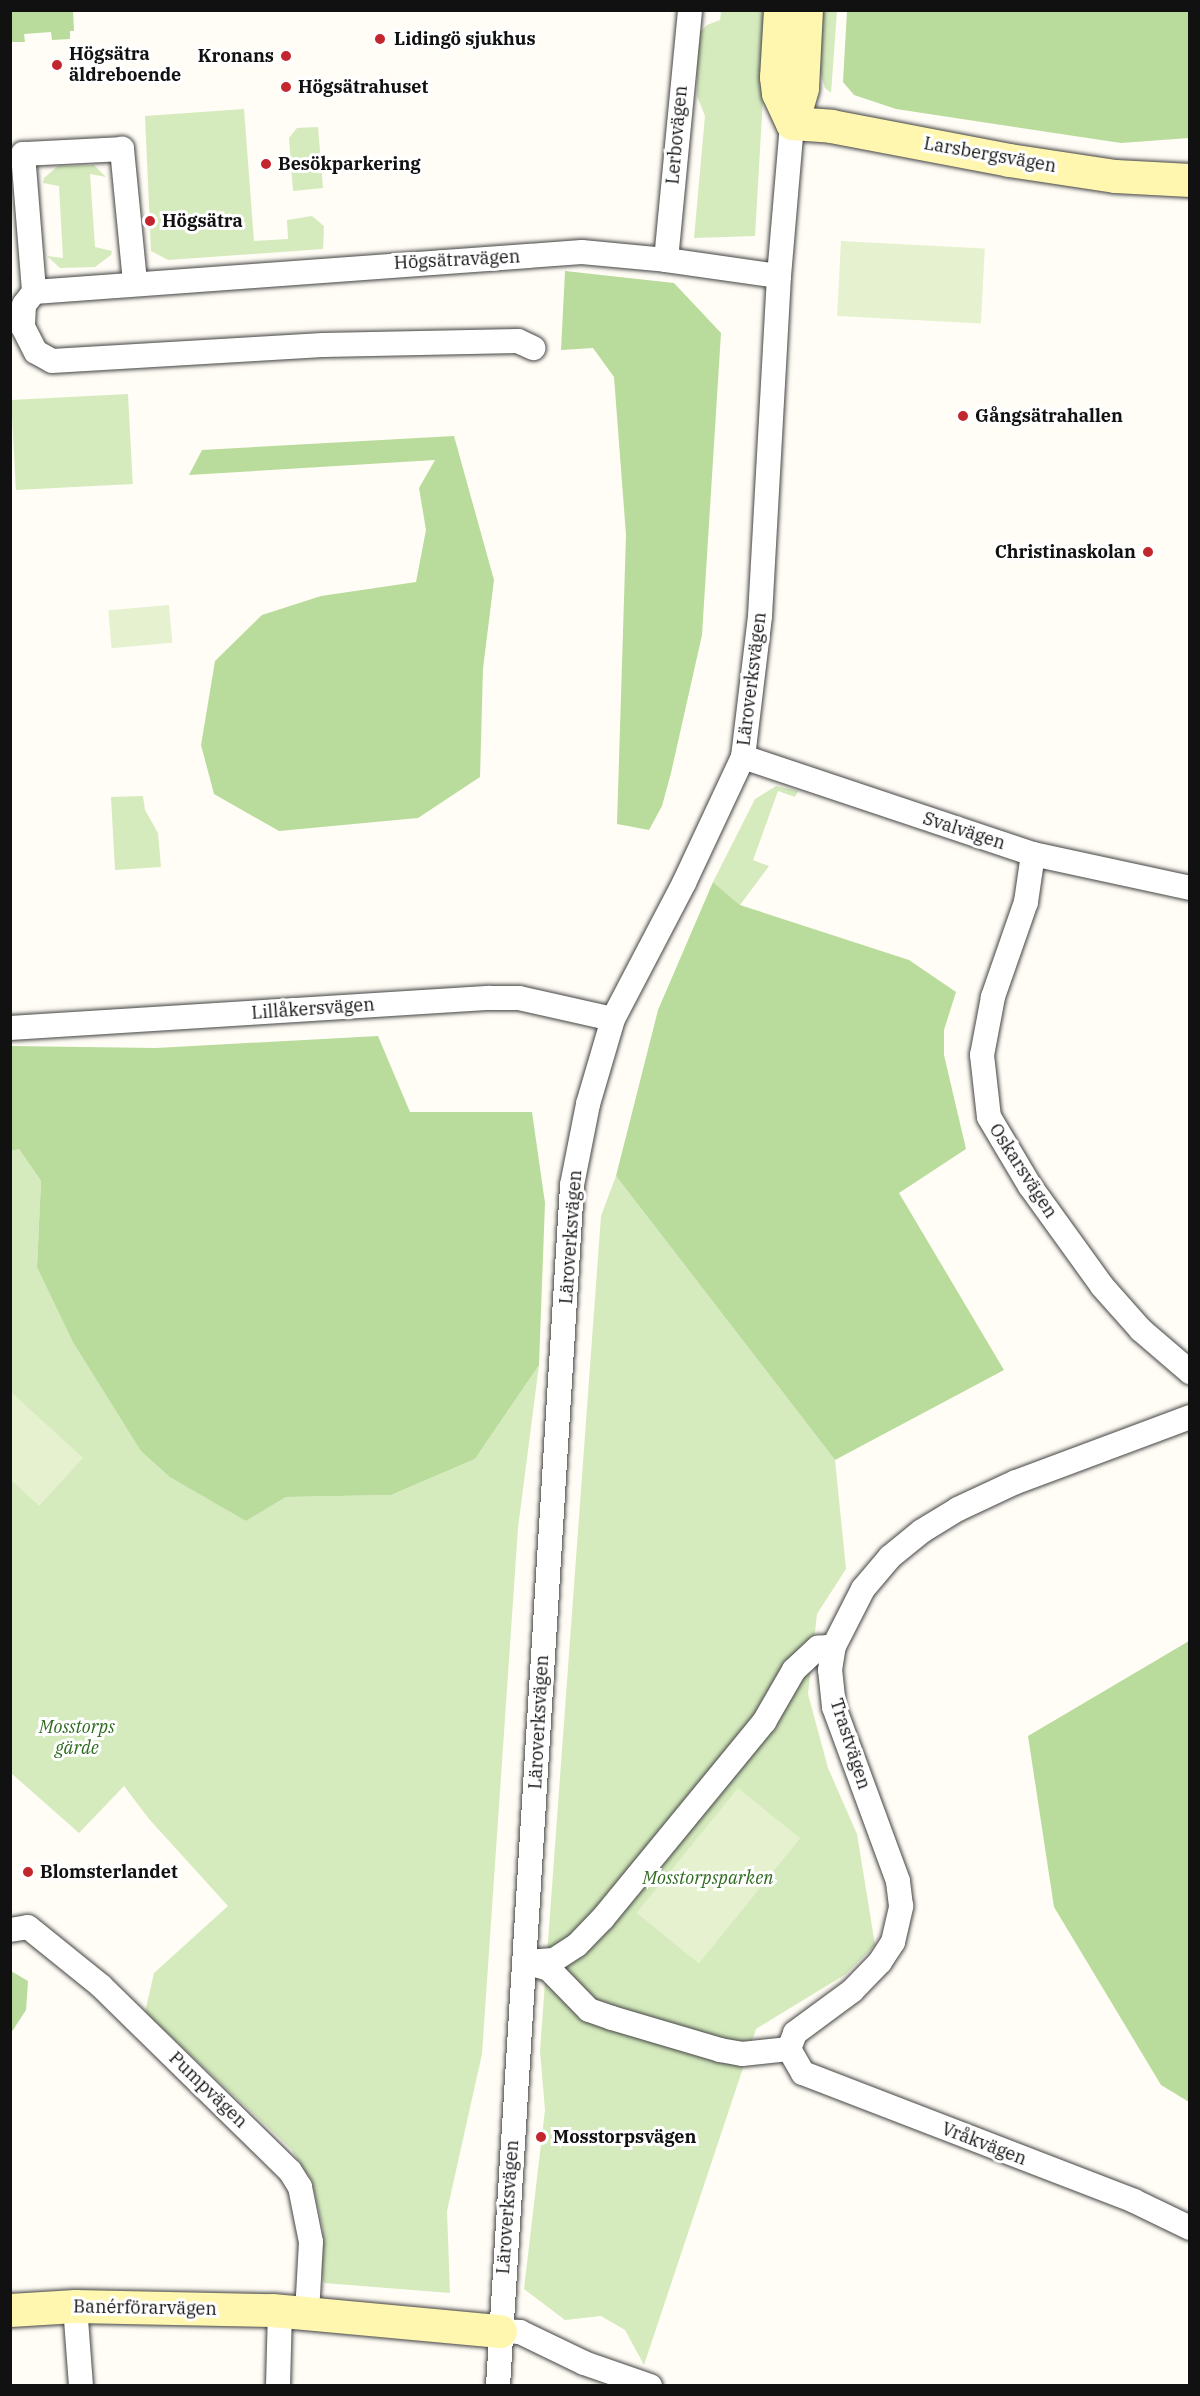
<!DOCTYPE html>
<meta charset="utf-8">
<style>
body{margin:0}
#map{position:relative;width:1200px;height:2396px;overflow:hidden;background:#fffdf5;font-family:"IBM Plex Serif",serif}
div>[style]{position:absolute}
.green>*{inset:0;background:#d5ebbd;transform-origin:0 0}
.forest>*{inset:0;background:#b9dc9c}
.pitch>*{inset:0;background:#e6f2cf;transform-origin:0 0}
.roads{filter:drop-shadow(0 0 2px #444) drop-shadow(0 0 2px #444)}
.street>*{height:24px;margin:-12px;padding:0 12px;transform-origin:12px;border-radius:12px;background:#fff}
.secondary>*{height:33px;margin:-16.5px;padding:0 16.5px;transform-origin:16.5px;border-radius:16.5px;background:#fff6b0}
.dots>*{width:16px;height:16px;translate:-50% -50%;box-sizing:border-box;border:3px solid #fff;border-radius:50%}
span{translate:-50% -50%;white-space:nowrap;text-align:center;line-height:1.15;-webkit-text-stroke:6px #fff;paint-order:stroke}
.poi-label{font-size:18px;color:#111;font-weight:700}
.left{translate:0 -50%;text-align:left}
.right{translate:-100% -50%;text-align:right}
.street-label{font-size:18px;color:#111}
.park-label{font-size:18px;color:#2f6b1f;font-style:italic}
.frame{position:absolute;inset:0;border:12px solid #111;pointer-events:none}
</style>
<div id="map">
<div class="green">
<div style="clip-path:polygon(721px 11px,768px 11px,755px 236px,694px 238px,705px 116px,697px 96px,697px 35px,707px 25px,720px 20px)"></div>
<div style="clip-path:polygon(821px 11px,837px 11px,831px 93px,825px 88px,820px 71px)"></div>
<div style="clip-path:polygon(244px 109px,254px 241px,288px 239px,287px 220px,312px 216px,324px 226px,323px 249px,168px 260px,151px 251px,145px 116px)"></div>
<div style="clip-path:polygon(318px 127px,323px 188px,293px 191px,289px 138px,297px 128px)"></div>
<div style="clip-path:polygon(94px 165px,106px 177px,90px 174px,95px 247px,112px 251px,111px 255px,95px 267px,60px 268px,47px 256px,63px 258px,59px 186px,43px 183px,44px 178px,58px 166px)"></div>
<div style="left:128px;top:394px;width:90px;height:117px;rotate:87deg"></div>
<div style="clip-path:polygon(776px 786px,798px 791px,795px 797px,778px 791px,753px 860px,769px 866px,740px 905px,713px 882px,755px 799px)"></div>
<div style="clip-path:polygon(143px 796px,145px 810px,158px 833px,161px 867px,115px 870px,111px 797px)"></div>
<div style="clip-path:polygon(19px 1149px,41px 1181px,37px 1267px,141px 1451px,246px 1521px,286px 1497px,391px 1495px,475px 1459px,539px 1365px,518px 1528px,482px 2054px,447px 2211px,450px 2293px,324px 2283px,320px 2268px,323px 2229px,312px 2181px,291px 2149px,145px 2012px,154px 1973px,228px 1906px,149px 1819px,124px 1786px,79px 1833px,11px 1773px,11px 1151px)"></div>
<div style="clip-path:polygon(616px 1176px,835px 1460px,846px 1569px,817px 1614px,808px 1694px,828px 1768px,857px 1834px,875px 1945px,846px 1974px,756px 2029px,644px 2365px,625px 2330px,601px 2316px,565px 2320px,524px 2289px,545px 2110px,540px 2051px,601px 1216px)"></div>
</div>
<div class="forest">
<div style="clip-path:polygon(11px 10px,73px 11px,74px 31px,70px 31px,70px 39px,52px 40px,51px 32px,24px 34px,25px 42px,11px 42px)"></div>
<div style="clip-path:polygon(847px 11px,1189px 11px,1189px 138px,1121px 143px,896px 109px,854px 95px,843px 82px)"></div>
<div style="clip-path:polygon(565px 271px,674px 283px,721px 333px,702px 635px,671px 773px,662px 806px,649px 830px,617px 824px,626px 535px,614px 377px,593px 348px,561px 350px)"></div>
<div style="clip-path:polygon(454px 436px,494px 580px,483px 669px,480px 777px,418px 818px,279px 831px,214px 794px,201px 745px,215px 661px,262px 615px,321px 596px,416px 582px,426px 530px,419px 488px,435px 460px,189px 475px,202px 450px)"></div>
<div style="clip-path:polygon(713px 882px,740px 905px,909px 960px,956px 992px,944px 1030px,944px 1055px,966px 1149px,899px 1193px,1004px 1370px,835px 1460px,616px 1176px,658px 1010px)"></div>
<div style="clip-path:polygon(378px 1036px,410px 1112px,532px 1112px,545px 1203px,539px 1365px,475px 1459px,391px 1495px,286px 1497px,246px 1521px,170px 1477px,141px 1451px,73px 1342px,37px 1267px,41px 1181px,19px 1149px,11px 1151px,11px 1046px,156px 1048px)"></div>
<div style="clip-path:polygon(1189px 1641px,1189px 2102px,1161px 2085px,1054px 1907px,1028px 1736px)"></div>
<div style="clip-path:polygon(11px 1971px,28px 1981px,26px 2010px,11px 2033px)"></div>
</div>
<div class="pitch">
<div style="left:841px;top:241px;width:144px;height:75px;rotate:3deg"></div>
<div style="left:169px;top:605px;width:38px;height:61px;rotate:85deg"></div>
<div style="clip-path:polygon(10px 1391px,83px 1458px,39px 1506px,11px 1480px)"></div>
<div style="left:738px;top:1788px;width:80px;height:161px;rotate:39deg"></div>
</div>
<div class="roads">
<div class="street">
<div style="left:666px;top:260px;width:251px;rotate:-84.5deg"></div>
<div style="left:135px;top:282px;width:134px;rotate:-95.6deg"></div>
<div style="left:122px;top:149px;width:99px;rotate:177.1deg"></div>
<div style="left:23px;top:154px;width:138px;rotate:85.4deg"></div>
<div style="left:34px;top:292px;width:549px;rotate:-4.17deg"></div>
<div style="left:582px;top:252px;width:84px;rotate:5.4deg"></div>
<div style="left:666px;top:260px;width:114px;rotate:8.1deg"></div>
<div style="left:34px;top:292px;width:16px;rotate:128deg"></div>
<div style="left:24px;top:305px;width:22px;rotate:93deg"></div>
<div style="left:23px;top:327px;width:28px;rotate:63deg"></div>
<div style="left:36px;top:352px;width:18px;rotate:29deg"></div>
<div style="left:52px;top:361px;width:271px;rotate:-3.4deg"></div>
<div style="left:323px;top:345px;width:195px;rotate:-1.2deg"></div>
<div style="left:518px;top:341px;width:17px;rotate:25deg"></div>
<div style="left:743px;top:757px;width:306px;rotate:18.5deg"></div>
<div style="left:1033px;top:854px;width:161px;rotate:12.2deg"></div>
<div style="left:1033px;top:854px;width:49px;rotate:98.3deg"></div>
<div style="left:1026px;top:902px;width:101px;rotate:109.2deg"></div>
<div style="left:993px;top:997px;width:59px;rotate:100.7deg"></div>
<div style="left:982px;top:1055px;width:62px;rotate:83.6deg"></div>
<div style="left:989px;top:1117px;width:80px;rotate:59.3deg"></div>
<div style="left:1030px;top:1186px;width:123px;rotate:54.2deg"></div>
<div style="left:1102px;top:1286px;width:59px;rotate:48.4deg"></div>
<div style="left:1141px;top:1330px;width:65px;rotate:40.6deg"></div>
<div style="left:10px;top:1028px;width:481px;rotate:-3.6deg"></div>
<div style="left:490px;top:998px;width:29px"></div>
<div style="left:519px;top:998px;width:96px;rotate:12.6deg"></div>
<div style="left:10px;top:1930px;width:18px;rotate:-9deg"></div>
<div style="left:28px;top:1927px;width:94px;rotate:38.9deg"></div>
<div style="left:101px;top:1986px;width:264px;rotate:44.4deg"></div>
<div style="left:290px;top:2171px;width:19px;rotate:58deg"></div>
<div style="left:300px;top:2187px;width:56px;rotate:78.7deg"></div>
<div style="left:311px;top:2242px;width:71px;rotate:93.2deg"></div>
<div style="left:525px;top:1962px;width:29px;rotate:-4deg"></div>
<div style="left:554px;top:1960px;width:27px;rotate:-33deg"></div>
<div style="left:577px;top:1945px;width:37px;rotate:-46deg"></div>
<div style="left:603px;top:1918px;width:254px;rotate:-50.6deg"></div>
<div style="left:764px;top:1722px;width:60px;rotate:-60deg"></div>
<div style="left:794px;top:1670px;width:33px;rotate:-43deg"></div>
<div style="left:818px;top:1648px;width:16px;rotate:-7deg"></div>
<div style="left:528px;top:1963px;width:22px;rotate:16deg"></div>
<div style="left:549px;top:1969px;width:57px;rotate:45.7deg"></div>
<div style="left:589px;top:2010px;width:24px;rotate:19deg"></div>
<div style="left:612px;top:2018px;width:113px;rotate:16.5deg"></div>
<div style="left:720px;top:2050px;width:22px;rotate:10deg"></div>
<div style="left:742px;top:2054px;width:47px;rotate:-6.1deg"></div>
<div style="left:789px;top:2049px;width:17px;rotate:-69deg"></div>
<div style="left:795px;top:2033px;width:71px;rotate:-36.4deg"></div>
<div style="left:852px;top:1991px;width:40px;rotate:-46deg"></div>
<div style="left:880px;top:1962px;width:24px;rotate:-57deg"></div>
<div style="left:893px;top:1942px;width:37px;rotate:-77deg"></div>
<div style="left:901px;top:1906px;width:25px;rotate:-97deg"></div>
<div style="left:898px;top:1881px;width:185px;rotate:-110.2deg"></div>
<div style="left:834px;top:1707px;width:37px;rotate:-96deg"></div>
<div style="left:830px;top:1670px;width:24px;rotate:-81deg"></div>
<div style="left:834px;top:1646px;width:64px;rotate:-63deg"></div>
<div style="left:863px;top:1589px;width:42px;rotate:-49.8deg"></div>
<div style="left:890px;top:1557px;width:41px;rotate:-39.1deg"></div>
<div style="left:922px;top:1531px;width:42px;rotate:-31.4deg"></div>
<div style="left:958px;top:1509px;width:64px;rotate:-25deg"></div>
<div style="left:1016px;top:1482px;width:186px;rotate:-20.5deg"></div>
<div style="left:789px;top:2049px;width:28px;rotate:60deg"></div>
<div style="left:803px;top:2073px;width:355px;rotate:21.1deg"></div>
<div style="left:1134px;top:2201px;width:62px;rotate:25.7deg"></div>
<div style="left:75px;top:2306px;width:80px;rotate:85.7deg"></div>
<div style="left:500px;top:2331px;width:20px;rotate:3deg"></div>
<div style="left:520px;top:2332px;width:71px;rotate:25.8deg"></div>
<div style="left:584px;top:2363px;width:70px;rotate:19.2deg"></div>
<div style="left:278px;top:2386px;width:75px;rotate:-88.5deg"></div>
<div style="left:498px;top:2386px;width:1203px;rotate:-86.47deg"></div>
<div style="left:572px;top:1185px;width:83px;rotate:-78.8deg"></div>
<div style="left:588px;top:1104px;width:89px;rotate:-73.6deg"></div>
<div style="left:613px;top:1019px;width:153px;rotate:-62.4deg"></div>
<div style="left:684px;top:883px;width:139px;rotate:-64.9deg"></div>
<div style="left:743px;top:757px;width:142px;rotate:-83.1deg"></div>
<div style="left:760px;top:616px;width:341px;rotate:-86.8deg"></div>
<div style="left:779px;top:276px;width:154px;rotate:-85.1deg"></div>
</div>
<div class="secondary">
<div style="left:780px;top:10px;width:67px;rotate:93.4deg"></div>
<div style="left:776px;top:77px;width:16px;rotate:83deg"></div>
<div style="left:778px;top:93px;width:33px;rotate:65deg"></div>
<div style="left:792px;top:123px;width:39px;rotate:4deg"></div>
<div style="left:831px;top:126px;width:181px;rotate:10.8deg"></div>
<div style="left:1009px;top:160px;width:107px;rotate:8.6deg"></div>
<div style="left:1115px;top:176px;width:75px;rotate:3.1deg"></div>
<div style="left:792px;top:123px;width:36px;rotate:-74deg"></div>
<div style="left:802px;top:88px;width:78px;rotate:-87.1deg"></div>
<div style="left:10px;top:2310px;width:65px;rotate:-3.5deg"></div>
<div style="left:75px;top:2306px;width:197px;rotate:1.2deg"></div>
<div style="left:272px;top:2310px;width:229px;rotate:5.3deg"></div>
</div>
</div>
<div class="dots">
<div style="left:380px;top:39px;background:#c4262e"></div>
<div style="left:286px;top:56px;background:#c4262e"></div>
<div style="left:57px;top:65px;background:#c4262e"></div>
<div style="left:286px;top:87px;background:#c4262e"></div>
<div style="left:266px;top:164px;background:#c4262e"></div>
<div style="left:150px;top:221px;background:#c4262e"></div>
<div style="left:963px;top:416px;background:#c4262e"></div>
<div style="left:1148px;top:552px;background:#c4262e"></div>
<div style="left:28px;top:1872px;background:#c4262e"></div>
<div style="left:541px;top:2137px;background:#c4262e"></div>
</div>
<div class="poi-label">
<span class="left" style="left:394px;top:39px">Lidingö sjukhus</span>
<span class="left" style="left:69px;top:65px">Högsätra<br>äldreboende</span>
<span class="right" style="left:274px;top:56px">Kronans</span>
<span class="left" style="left:298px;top:87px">Högsätrahuset</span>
<span class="left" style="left:278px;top:164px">Besökparkering</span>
<span class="left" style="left:162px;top:221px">Högsätra</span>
<span class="left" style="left:975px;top:416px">Gångsätrahallen</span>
<span class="right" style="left:1136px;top:552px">Christinaskolan</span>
<span class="left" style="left:40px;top:1872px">Blomsterlandet</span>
<span class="left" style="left:553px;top:2137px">Mosstorpsvägen</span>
</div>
<div class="street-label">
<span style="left:677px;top:135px;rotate:-85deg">Lerbovägen</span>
<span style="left:990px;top:155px;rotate:10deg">Larsbergsvägen</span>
<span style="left:457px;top:260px;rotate:-3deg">Högsätravägen</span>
<span style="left:752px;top:679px;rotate:-83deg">Läroverksvägen</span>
<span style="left:964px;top:831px;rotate:18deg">Svalvägen</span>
<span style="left:313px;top:1009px;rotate:-4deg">Lillåkersvägen</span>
<span style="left:1023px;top:1171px;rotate:57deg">Oskarsvägen</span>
<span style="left:571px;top:1237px;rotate:-86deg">Läroverksvägen</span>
<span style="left:539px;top:1722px;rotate:-87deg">Läroverksvägen</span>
<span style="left:850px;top:1744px;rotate:72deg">Trastvägen</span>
<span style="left:208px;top:2090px;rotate:44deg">Pumpvägen</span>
<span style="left:984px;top:2144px;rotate:21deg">Vråkvägen</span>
<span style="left:508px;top:2207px;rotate:-86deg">Läroverksvägen</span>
<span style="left:145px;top:2308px;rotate:1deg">Banérförarvägen</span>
</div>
<div class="park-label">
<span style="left:77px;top:1738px">Mosstorps<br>gärde</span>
<span style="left:708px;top:1878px">Mosstorpsparken</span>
</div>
<div class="frame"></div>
</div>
